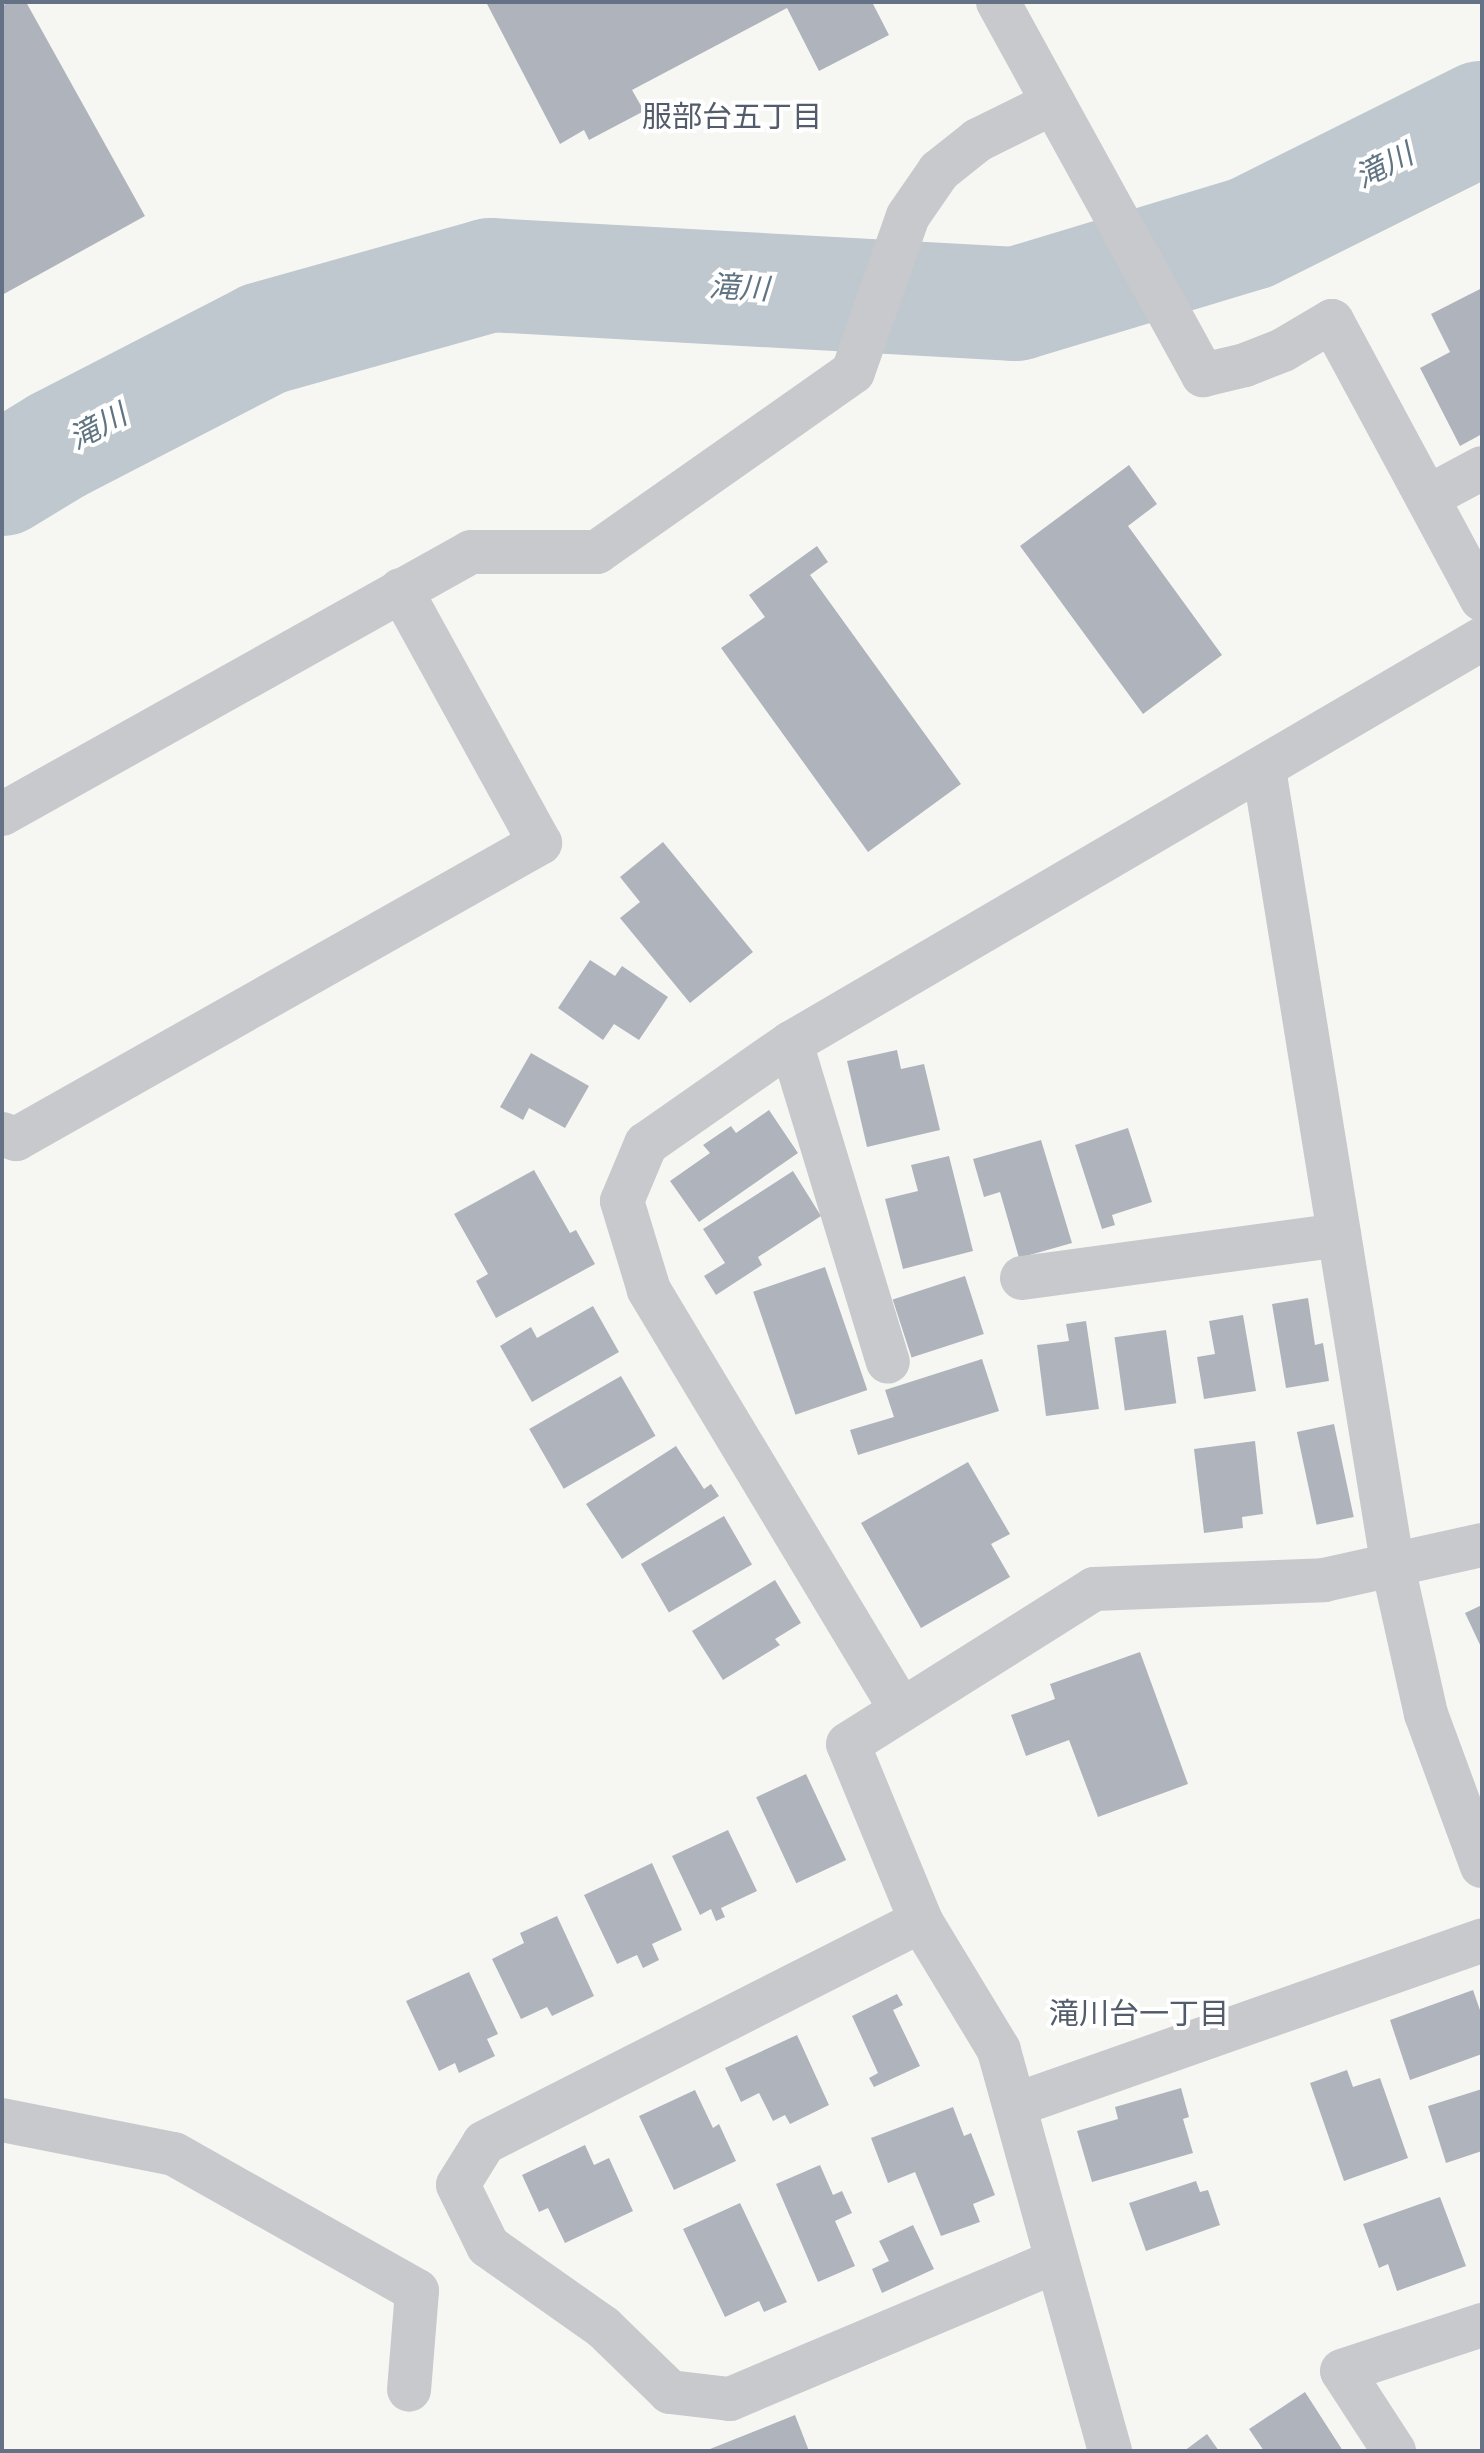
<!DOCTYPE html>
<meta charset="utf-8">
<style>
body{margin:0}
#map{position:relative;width:1484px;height:2453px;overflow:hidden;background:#f6f7f3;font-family:"DM Sans","Noto Sans JP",sans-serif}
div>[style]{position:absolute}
.river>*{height:114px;margin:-57px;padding:0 57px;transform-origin:57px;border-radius:57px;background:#bfc8cf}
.building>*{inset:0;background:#afb4bc;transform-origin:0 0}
.minor>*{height:44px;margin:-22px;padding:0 22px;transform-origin:22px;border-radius:22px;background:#c7c9cd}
span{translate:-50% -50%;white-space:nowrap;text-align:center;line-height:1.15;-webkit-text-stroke:8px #fff;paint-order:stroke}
.neighbourhood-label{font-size:30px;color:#535c6a}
.water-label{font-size:30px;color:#607482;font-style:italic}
.frame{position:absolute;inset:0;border:4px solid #657285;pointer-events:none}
</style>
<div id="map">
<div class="river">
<div style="left:2px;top:479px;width:66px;rotate:-31.3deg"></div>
<div style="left:58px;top:445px;width:231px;rotate:-27.3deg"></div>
<div style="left:263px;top:339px;width:236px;rotate:-15.7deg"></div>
<div style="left:490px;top:275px;width:527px;rotate:3.16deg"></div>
<div style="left:1016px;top:304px;width:245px;rotate:-16.8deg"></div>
<div style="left:1251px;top:233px;width:258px;rotate:-26.5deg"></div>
</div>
<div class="building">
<div style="clip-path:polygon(9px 2px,26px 2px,145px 216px,2px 295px,2px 6px)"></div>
<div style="clip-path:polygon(486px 2px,872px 2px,889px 35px,819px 71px,787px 8px,632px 90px,644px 111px,589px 140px,584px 130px,560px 144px)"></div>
<div style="clip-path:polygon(1482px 288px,1482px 434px,1460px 446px,1420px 368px,1450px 352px,1431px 314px)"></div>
<div style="clip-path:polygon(1129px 465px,1157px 504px,1128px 526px,1222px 655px,1143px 714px,1020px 546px)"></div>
<div style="clip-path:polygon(817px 546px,828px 562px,810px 575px,961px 784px,868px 852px,721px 648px,765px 617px,749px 595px)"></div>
<div style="clip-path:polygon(663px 842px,753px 952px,690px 1003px,620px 918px,640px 902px,620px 877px)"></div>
<div style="clip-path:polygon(590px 960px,615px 976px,622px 966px,668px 997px,639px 1040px,614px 1024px,603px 1040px,558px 1008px)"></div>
<div style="clip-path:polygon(897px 1050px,901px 1069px,924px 1064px,940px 1130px,867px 1147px,847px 1061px)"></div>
<div style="clip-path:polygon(531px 1053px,589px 1086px,565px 1128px,529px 1108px,523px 1120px,500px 1107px)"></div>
<div style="clip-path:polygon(769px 1110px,798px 1153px,699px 1222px,670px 1181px,710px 1153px,703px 1145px,731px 1126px,736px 1133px)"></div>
<div style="clip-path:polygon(1128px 1128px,1152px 1202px,1112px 1215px,1115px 1225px,1102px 1229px,1075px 1145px)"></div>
<div style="clip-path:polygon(1041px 1140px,1072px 1243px,1019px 1258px,1000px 1192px,984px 1197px,973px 1159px)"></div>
<div style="clip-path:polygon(949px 1156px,973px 1251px,903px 1269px,885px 1199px,918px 1191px,911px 1165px)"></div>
<div style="clip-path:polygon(534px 1170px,570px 1233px,576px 1230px,595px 1264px,496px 1318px,476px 1281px,488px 1274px,454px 1214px)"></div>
<div style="clip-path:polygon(793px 1171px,821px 1216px,758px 1257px,762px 1265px,716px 1295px,704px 1276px,725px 1263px,703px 1229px)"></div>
<div style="left:825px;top:1267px;width:130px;height:76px;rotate:71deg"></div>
<div style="left:965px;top:1276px;width:61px;height:76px;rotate:72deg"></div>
<div style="clip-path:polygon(1308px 1298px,1315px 1345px,1323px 1343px,1329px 1381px,1286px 1388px,1272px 1304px)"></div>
<div style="clip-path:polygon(593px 1306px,619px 1352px,532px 1402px,500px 1346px,531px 1327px,537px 1338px)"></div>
<div style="clip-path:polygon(1243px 1315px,1256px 1391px,1204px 1399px,1197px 1357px,1215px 1354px,1209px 1321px)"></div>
<div style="clip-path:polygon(1086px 1321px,1099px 1409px,1046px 1416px,1037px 1345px,1069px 1341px,1066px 1324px)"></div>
<div style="left:1166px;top:1330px;width:74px;height:52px;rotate:82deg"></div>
<div style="clip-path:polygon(982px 1359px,999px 1411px,858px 1455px,850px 1430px,894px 1417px,885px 1390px)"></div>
<div style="left:621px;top:1376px;width:69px;height:106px;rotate:60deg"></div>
<div style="left:1334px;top:1424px;width:95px;height:38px;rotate:78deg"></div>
<div style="clip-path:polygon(1255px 1441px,1263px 1514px,1242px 1517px,1243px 1528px,1204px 1533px,1194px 1449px)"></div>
<div style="clip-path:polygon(676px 1446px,704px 1489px,711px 1484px,719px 1496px,622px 1559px,586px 1504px)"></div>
<div style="clip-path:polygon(968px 1462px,1010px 1534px,991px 1544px,1010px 1577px,921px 1628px,861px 1523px)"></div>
<div style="left:724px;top:1516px;width:56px;height:96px;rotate:60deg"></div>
<div style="clip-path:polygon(775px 1580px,801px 1623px,775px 1639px,780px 1645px,723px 1680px,692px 1631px)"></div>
<div style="clip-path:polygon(1482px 1605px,1482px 1649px,1465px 1613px)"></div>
<div style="clip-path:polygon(1140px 1652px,1188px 1784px,1098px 1817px,1069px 1740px,1026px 1756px,1011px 1715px,1055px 1699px,1050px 1684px)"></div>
<div style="left:806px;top:1774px;width:95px;height:55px;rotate:65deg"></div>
<div style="clip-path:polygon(728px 1830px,757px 1891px,721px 1908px,725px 1917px,716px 1921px,711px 1909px,700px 1915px,672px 1856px)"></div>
<div style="clip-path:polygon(652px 1863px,682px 1930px,652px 1944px,659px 1960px,643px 1968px,637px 1955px,617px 1964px,584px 1895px)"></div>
<div style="clip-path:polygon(557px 1916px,594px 1996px,552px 2016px,547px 2007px,521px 2019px,492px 1959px,524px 1943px,520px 1933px)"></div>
<div style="clip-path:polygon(469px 1972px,498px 2034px,487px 2039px,495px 2056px,459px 2073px,455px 2063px,439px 2071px,406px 2001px)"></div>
<div style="clip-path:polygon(1473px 1990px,1482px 2016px,1482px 2054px,1410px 2080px,1390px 2020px)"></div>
<div style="clip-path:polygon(897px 1994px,903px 2005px,893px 2010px,920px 2066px,874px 2087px,869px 2078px,878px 2073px,852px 2016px)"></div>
<div style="clip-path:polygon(797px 2035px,829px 2105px,790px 2124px,785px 2115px,773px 2121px,759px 2093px,741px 2102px,725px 2068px)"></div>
<div style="clip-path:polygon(1347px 2070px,1353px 2087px,1380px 2078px,1408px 2158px,1344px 2181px,1310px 2083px)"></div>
<div style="clip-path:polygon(1181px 2088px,1189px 2117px,1183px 2119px,1193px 2153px,1092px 2182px,1077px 2131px,1118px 2119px,1115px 2107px)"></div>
<div style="clip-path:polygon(1482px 2089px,1482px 2151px,1446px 2163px,1428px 2106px)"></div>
<div style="clip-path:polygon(695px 2090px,713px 2128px,719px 2124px,736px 2161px,674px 2190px,639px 2116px)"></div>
<div style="clip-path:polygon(953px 2107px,964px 2136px,971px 2133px,995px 2195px,973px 2204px,980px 2222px,941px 2236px,915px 2172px,888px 2183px,871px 2138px)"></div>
<div style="clip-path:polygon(585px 2145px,594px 2165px,609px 2158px,633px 2211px,565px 2243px,548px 2208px,539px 2212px,522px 2175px)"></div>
<div style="clip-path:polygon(820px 2165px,833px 2195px,842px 2191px,852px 2213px,835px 2221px,855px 2266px,818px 2282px,776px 2184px)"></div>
<div style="clip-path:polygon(1196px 2181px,1200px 2192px,1208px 2190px,1220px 2225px,1146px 2251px,1129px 2203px)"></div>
<div style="clip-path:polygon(1440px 2197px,1466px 2266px,1397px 2291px,1388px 2264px,1379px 2268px,1363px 2224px)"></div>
<div style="clip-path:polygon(740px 2203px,787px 2302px,764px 2312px,759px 2301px,725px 2317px,683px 2229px)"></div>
<div style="clip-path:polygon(913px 2225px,934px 2269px,882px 2293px,872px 2269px,889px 2261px,879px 2241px)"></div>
<div style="clip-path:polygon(1305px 2392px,1343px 2451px,1264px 2451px,1249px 2429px)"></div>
<div style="clip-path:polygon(795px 2415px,809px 2451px,705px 2451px)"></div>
<div style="clip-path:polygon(1207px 2434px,1219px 2451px,1184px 2451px)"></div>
</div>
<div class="minor">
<div style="left:998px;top:2px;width:426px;rotate:61.2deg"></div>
<div style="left:1203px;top:375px;width:43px;rotate:-13.4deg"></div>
<div style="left:1245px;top:365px;width:41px;rotate:-21.5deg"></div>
<div style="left:1283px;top:350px;width:57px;rotate:-30.6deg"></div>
<div style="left:1332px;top:321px;width:316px;rotate:61.7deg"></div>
<div style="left:1428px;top:497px;width:61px;rotate:-28.2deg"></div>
<div style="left:1264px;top:769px;width:803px;rotate:80.83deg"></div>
<div style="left:1392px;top:1562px;width:156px;rotate:77.4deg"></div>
<div style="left:1426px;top:1714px;width:162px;rotate:69.8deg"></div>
<div style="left:2px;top:814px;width:537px;rotate:-29.19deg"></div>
<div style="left:471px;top:552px;width:126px"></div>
<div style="left:597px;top:552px;width:313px;rotate:-35.1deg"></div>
<div style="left:853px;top:372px;width:165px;rotate:-70.6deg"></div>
<div style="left:908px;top:216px;width:55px;rotate:-55.4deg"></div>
<div style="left:939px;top:171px;width:50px;rotate:-38.5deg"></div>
<div style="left:978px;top:140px;width:84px;rotate:-26.3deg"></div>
<div style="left:791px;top:1043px;width:333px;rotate:73.1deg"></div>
<div style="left:2px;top:1134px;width:15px;rotate:20deg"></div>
<div style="left:16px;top:1139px;width:602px;rotate:-29.46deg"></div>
<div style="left:540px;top:843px;width:289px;rotate:-118.8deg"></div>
<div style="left:1022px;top:1278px;width:320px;rotate:-7.7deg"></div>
<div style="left:900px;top:1708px;width:488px;rotate:-121deg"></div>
<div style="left:649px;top:1290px;width:93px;rotate:-106.9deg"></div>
<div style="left:622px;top:1201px;width:62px;rotate:-67.2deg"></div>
<div style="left:646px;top:1144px;width:177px;rotate:-34.9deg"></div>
<div style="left:791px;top:1043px;width:800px;rotate:-30.31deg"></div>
<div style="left:921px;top:1921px;width:490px;rotate:153.1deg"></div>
<div style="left:484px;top:2143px;width:49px;rotate:121.8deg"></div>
<div style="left:458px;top:2185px;width:68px;rotate:63.8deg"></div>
<div style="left:488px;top:2246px;width:141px;rotate:35.2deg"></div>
<div style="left:603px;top:2327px;width:93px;rotate:44.1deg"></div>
<div style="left:670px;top:2392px;width:60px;rotate:6.7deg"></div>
<div style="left:730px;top:2399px;width:355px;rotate:-22.9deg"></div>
<div style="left:1015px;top:2105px;width:495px;rotate:-19.4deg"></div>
<div style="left:2px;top:2120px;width:175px;rotate:11.2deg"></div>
<div style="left:174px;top:2154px;width:279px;rotate:29.4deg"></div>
<div style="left:417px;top:2291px;width:99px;rotate:94.6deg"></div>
<div style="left:1110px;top:2451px;width:416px;rotate:-105.5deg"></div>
<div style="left:999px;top:2050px;width:151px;rotate:-121.2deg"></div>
<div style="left:921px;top:1921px;width:191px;rotate:-112.4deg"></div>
<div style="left:848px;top:1744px;width:291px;rotate:-32.2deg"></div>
<div style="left:1094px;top:1589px;width:230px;rotate:-2.2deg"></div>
<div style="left:1324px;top:1580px;width:162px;rotate:-12.5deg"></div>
<div style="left:1394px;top:2451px;width:95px;rotate:-123deg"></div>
<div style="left:1342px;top:2371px;width:147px;rotate:-18.2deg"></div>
</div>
<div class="neighbourhood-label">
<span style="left:732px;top:117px">服部台五丁目</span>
<span style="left:1139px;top:2014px">滝川台一丁目</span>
</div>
<div class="water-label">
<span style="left:1384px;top:166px;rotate:-27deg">滝川</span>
<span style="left:739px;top:288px;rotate:3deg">滝川</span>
<span style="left:98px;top:427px;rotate:-28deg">滝川</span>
</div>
<div class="frame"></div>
</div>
